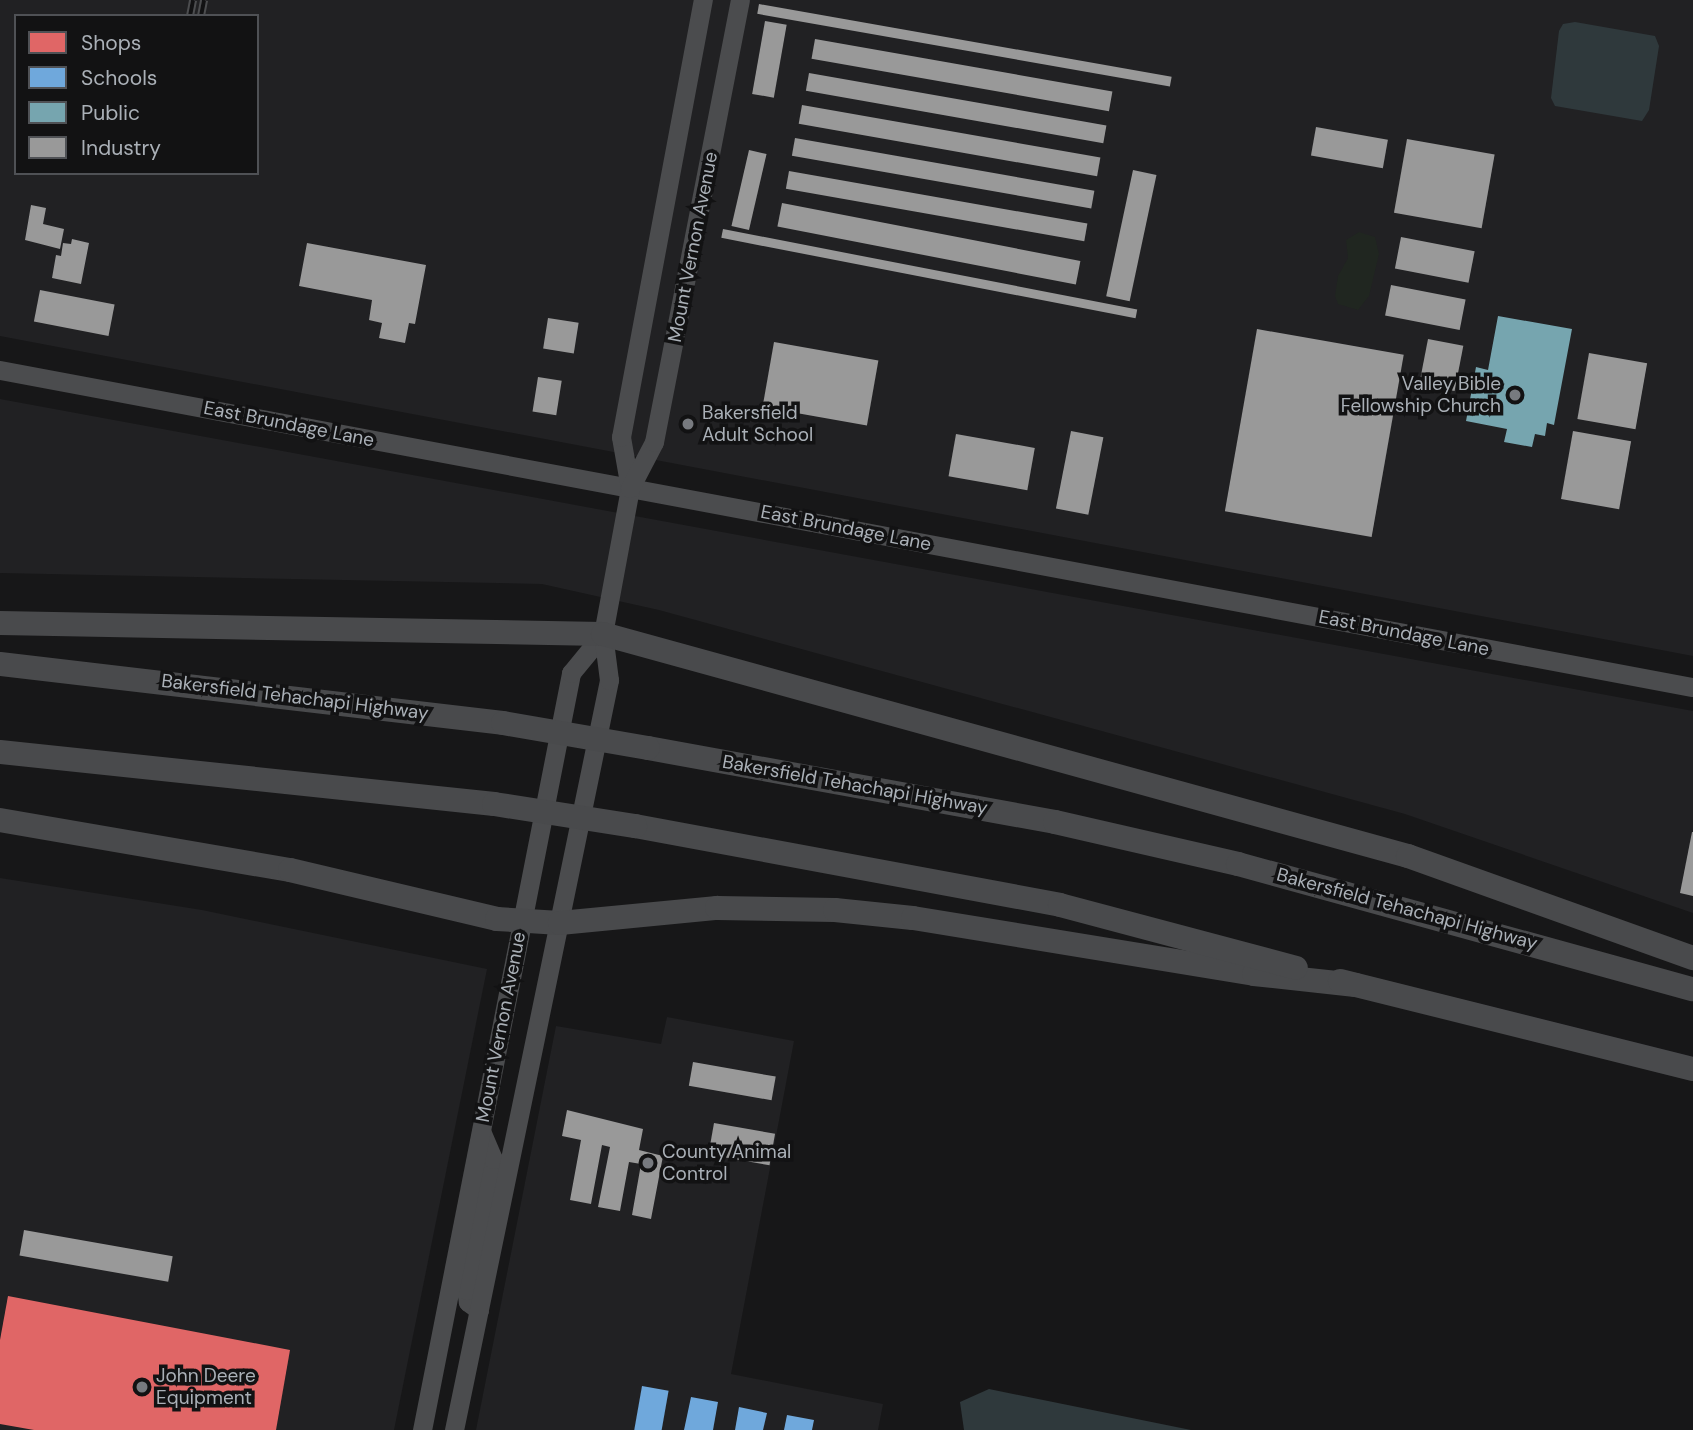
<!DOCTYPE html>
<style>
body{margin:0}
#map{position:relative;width:1693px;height:1430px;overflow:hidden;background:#171718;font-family:"DM Sans",sans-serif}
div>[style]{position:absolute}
.built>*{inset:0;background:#212123}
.green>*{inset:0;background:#202620}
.water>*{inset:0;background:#2f393c}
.shops>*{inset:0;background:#e06666}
.schools>*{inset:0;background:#6fa8dc;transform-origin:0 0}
.public>*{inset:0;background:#76a5af}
.industry>*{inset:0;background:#999;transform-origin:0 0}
.secondary>*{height:19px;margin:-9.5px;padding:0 9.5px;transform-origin:9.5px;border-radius:9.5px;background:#4b4c4e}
.highway>*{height:24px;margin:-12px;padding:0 12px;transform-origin:12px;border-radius:12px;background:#494a4c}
.rail>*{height:8px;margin-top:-4px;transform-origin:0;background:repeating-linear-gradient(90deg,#121213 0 16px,#4c4d4f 0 32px);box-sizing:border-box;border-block:2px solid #4c4d4f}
.highway-bridge>*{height:24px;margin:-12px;padding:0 12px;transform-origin:12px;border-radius:12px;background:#494a4c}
.dots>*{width:19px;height:19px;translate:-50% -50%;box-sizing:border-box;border:4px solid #121213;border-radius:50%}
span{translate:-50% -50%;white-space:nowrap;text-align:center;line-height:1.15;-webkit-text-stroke:7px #121213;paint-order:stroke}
.street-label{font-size:19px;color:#aab0b7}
.poi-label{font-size:19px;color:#aab0b7}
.right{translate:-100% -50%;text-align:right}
.left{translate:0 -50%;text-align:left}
.legend{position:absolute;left:14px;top:14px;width:245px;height:161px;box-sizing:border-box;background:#121213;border:2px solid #4f5155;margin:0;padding:9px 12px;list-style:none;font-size:21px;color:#aab0b7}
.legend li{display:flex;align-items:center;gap:14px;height:35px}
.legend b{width:35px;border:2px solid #4f5155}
</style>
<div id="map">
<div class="built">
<div style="clip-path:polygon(evenodd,0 0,1693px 0,1693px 656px,0 336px,0 0,16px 16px,257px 16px,257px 173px,16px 173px,16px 16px)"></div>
<div style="clip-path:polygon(0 399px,1693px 711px,1693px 913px,1405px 814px,659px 610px,542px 584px,0 573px)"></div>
<div style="clip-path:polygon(0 878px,202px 910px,487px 969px,394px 1430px,0 1430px)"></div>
<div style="clip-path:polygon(667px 1017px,794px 1041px,731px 1374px,883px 1404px,878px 1430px,476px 1430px,556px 1026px,661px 1044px)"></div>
</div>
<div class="green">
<div style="clip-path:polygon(1359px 232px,1375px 237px,1379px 254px,1369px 296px,1358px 310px,1338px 304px,1335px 296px,1338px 276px,1348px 258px,1346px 240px)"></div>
</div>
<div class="water">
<div style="clip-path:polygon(1575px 22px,1655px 36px,1659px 46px,1649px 110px,1642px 121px,1555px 106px,1551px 98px,1559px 31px,1563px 24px)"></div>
<div style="clip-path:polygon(989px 1389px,1191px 1430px,964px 1430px,960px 1402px)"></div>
</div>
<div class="shops">
<div style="clip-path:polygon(8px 1296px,290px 1350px,276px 1430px,34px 1430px,0 1424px,0 1340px)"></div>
</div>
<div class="schools">
<div style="left:642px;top:1386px;width:27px;height:45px;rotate:10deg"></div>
<div style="clip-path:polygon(691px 1397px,718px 1402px,713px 1430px,684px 1430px)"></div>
<div style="clip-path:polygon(739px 1407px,767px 1413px,763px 1430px,735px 1430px)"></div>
<div style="clip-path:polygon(787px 1415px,814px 1420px,812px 1430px,784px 1430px)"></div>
</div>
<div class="public">
<div style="clip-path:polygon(1498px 316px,1572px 329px,1554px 425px,1547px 423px,1545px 436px,1535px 434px,1532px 447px,1504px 442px,1507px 429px,1466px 421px,1476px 367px,1488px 370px)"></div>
</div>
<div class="industry">
<div style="left:759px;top:4px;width:419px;height:10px;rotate:10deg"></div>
<div style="left:765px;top:21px;width:22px;height:74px;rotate:10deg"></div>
<div style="left:815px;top:39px;width:302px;height:20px;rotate:10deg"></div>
<div style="left:809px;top:73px;width:302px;height:18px;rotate:10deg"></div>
<div style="left:802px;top:105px;width:303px;height:19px;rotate:10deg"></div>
<div style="left:1316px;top:127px;width:73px;height:29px;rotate:10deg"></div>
<div style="left:795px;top:138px;width:304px;height:18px;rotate:10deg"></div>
<div style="left:1407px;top:139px;width:89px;height:75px;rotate:10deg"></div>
<div style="left:749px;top:150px;width:18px;height:78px;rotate:13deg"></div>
<div style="left:1133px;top:170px;width:24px;height:129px;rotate:12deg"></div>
<div style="left:789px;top:171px;width:303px;height:18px;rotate:10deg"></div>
<div style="left:782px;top:203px;width:304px;height:24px;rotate:11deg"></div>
<div style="clip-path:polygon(31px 205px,46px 208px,43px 224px,64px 229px,60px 249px,25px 240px)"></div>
<div style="left:723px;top:229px;width:422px;height:9px;rotate:11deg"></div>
<div style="left:1401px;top:237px;width:75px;height:32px;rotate:11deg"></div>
<div style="clip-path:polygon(72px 239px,89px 243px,81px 284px,52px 278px,56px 255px,61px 256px,63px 243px,71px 244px)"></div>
<div style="clip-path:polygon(307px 243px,426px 265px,415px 324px,409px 323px,405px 343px,379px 338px,382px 323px,369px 320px,372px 300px,299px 286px)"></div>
<div style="left:1391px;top:285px;width:76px;height:31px;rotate:11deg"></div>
<div style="left:40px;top:290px;width:76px;height:32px;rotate:11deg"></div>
<div style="left:548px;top:318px;width:31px;height:31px;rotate:9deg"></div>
<div style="left:1257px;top:329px;width:149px;height:185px;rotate:10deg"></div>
<div style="left:1428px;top:339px;width:36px;height:46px;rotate:11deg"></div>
<div style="left:774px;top:342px;width:106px;height:66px;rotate:10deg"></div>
<div style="left:1589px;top:353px;width:59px;height:67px;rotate:10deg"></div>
<div style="left:538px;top:377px;width:24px;height:35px;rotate:9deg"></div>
<div style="left:1071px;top:431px;width:33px;height:79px;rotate:11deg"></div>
<div style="left:1573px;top:431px;width:59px;height:69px;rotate:10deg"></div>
<div style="left:956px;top:434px;width:80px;height:43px;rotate:10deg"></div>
<div style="clip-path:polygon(1692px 832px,1693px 832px,1693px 896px,1680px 893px)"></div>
<div style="left:693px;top:1062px;width:84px;height:24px;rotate:10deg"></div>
<div style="clip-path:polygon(567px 1110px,643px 1129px,639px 1150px,663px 1156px,651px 1219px,632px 1215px,641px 1164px,629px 1162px,620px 1211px,598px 1207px,610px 1147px,602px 1145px,591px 1204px,570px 1200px,581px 1140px,562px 1136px)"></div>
<div style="left:714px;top:1123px;width:62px;height:32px;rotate:10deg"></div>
<div style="left:24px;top:1230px;width:151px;height:26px;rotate:10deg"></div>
</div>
<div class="secondary">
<div style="left:0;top:370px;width:1722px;rotate:10.61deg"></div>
<div style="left:630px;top:488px;width:52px;rotate:-100deg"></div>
<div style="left:621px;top:437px;width:445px;rotate:-79.4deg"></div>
<div style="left:479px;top:1310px;width:14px;rotate:-144deg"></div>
<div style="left:468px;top:1302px;width:12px;rotate:-99deg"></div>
<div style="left:466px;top:1290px;width:134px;rotate:-78.4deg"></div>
<div style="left:493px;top:1159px;width:30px;rotate:-113deg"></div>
<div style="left:422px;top:1430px;width:772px;rotate:-78.86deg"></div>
<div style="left:571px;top:673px;width:50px;rotate:-50.6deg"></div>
<div style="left:454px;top:1430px;width:766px;rotate:-78.32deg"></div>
<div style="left:609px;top:680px;width:46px;rotate:-97.4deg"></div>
<div style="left:603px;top:634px;width:148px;rotate:-79.5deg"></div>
<div style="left:630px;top:488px;width:52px;rotate:-62.4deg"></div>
<div style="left:654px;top:442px;width:450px;rotate:-79deg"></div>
</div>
<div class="highway">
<div style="left:0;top:623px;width:603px;rotate:1.05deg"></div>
<div style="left:603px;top:634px;width:835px;rotate:15.42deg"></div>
<div style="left:1408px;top:856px;width:303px;rotate:19.7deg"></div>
<div style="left:0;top:664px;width:506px;rotate:6.69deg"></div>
<div style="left:648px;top:748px;width:414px;rotate:10.3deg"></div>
<div style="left:1055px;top:822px;width:188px;rotate:12.9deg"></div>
<div style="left:1238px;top:864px;width:472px;rotate:15.4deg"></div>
<div style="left:0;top:752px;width:497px;rotate:6deg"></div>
<div style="left:0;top:820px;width:294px;rotate:9.8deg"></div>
<div style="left:290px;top:870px;width:213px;rotate:13.3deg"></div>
<div style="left:497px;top:919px;width:63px;rotate:3.6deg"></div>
<div style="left:560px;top:923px;width:158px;rotate:-5.5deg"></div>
<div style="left:717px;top:908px;width:118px;rotate:1deg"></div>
<div style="left:835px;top:910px;width:78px;rotate:5.9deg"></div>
<div style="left:913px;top:918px;width:346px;rotate:9.3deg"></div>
<div style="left:1254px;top:974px;width:102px;rotate:6.2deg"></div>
<div style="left:635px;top:826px;width:432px;rotate:10.5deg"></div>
<div style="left:1060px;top:905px;width:244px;rotate:14.9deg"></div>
<div style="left:1340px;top:981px;width:364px;rotate:14deg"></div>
</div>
<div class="rail">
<div style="left:190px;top:16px;width:16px;rotate:-79deg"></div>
<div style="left:201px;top:16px;width:16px;rotate:-79deg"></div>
</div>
<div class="highway-bridge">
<div style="left:503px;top:723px;width:147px;rotate:9.8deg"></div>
<div style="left:494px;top:804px;width:143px;rotate:8.9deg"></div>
</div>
<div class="dots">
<div style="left:1515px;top:395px;background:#777a7f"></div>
<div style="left:688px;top:424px;background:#777a7f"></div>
<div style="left:648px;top:1163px;background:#777a7f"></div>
<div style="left:142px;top:1387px;background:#777a7f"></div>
</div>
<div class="street-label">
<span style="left:693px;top:247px;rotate:-79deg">Mount Vernon Avenue</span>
<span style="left:289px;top:424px;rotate:11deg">East Brundage Lane</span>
<span style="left:846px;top:528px;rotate:11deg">East Brundage Lane</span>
<span style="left:1404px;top:633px;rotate:11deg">East Brundage Lane</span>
<span style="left:295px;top:697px;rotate:7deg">Bakersfield Tehachapi Highway</span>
<span style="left:855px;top:785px;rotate:10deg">Bakersfield Tehachapi Highway</span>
<span style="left:1407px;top:909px;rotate:15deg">Bakersfield Tehachapi Highway</span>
<span style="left:501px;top:1027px;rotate:-79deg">Mount Vernon Avenue</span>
</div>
<div class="poi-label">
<span class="right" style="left:1501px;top:395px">Valley Bible<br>Fellowship Church</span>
<span class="left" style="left:702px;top:424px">Bakersfield<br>Adult School</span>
<span class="left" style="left:662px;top:1163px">County Animal<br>Control</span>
<span class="left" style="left:156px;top:1387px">John Deere<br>Equipment</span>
</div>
<ul class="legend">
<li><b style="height:19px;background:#e06666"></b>Shops</li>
<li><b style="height:19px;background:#6fa8dc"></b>Schools</li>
<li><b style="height:19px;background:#76a5af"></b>Public</li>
<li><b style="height:19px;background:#999"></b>Industry</li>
</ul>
</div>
